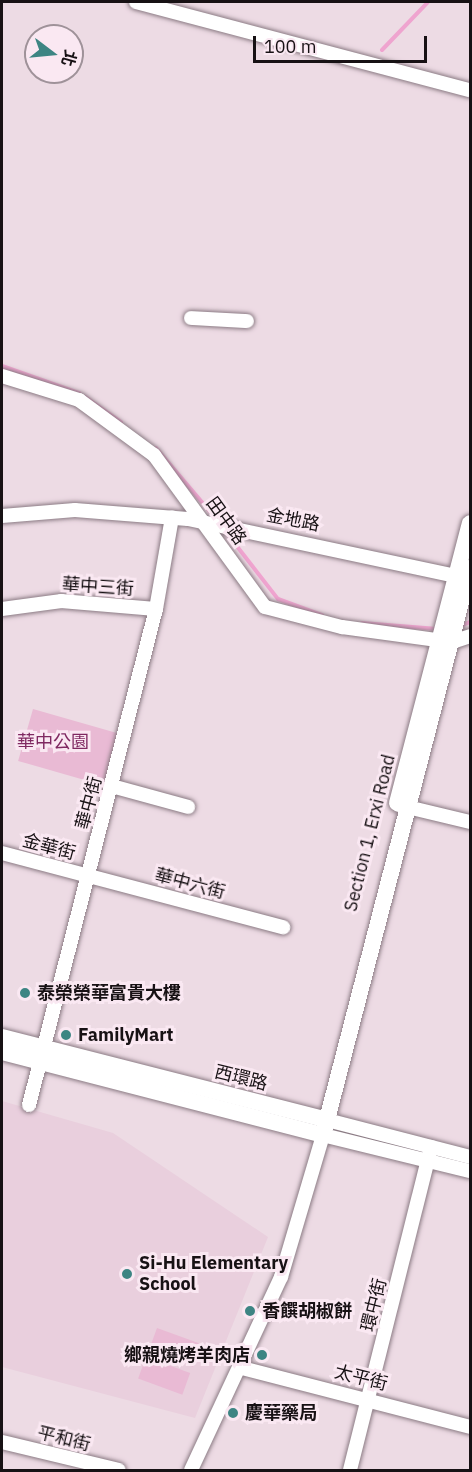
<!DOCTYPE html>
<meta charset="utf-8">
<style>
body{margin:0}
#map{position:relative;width:472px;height:1472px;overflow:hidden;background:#eddbe4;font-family:"IBM Plex Sans","Noto Sans TC",sans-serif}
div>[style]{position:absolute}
.built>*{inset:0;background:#e9cfdd}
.green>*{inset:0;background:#e9bad4;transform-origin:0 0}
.stream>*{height:4px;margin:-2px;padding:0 2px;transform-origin:2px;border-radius:2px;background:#efa4cf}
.roads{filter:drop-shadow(0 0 2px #8b7b84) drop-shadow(0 0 2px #8b7b84)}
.minor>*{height:14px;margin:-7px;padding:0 7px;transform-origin:7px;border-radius:7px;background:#fff}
.major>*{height:16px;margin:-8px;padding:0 8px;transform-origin:8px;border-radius:8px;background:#fff}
.dots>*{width:16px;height:16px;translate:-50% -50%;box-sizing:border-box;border:3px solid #fae8f2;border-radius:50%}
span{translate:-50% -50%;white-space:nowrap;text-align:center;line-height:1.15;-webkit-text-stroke:6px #fae8f2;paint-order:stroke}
.street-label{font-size:18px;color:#171114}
.park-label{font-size:18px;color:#7f2961}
.poi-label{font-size:18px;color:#171114;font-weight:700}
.left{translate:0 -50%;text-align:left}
.right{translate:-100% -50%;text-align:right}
.frame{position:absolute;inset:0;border:3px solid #171114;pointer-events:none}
.north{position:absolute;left:24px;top:24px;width:60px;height:60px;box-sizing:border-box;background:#fae8f2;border:2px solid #9f9299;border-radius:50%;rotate:106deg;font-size:16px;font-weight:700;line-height:24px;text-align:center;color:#171114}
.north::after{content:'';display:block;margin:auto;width:21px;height:27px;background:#3d8583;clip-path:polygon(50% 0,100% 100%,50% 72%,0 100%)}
.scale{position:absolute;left:253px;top:36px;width:174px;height:27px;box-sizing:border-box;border:3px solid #171114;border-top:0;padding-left:8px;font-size:18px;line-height:21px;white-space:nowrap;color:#171114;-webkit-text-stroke:4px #fae8f2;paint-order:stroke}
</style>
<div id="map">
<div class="built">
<div style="clip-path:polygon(2px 1101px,113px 1133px,268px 1237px,195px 1418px,2px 1367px)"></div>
</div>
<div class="green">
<div style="left:33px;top:709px;width:89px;height:54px;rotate:16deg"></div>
<div style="left:157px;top:1328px;width:47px;height:24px;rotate:20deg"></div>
<div style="left:146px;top:1357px;width:47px;height:23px;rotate:20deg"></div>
</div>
<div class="stream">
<div style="left:382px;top:50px;width:66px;rotate:-46.2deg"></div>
<div style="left:2px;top:366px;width:82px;rotate:19.3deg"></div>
<div style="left:85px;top:397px;width:44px;rotate:34.8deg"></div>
<div style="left:156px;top:448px;width:94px;rotate:49.7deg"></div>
<div style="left:225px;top:531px;width:86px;rotate:52.1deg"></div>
<div style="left:278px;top:599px;width:47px;rotate:20deg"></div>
<div style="left:362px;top:623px;width:76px;rotate:4.5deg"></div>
<div style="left:460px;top:626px;width:11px;rotate:-22deg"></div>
</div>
<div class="roads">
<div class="minor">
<div style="left:136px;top:2px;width:345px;rotate:14.8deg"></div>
<div style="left:191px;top:318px;width:56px;rotate:3.1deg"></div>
<div style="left:2px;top:376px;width:81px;rotate:17.3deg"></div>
<div style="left:79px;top:400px;width:93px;rotate:36.3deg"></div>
<div style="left:154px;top:455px;width:188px;rotate:53.9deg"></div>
<div style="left:265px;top:607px;width:80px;rotate:14.6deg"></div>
<div style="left:342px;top:627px;width:111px;rotate:7.8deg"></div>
<div style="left:452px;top:642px;width:19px;rotate:-18deg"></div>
<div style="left:2px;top:516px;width:73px;rotate:-4.7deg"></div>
<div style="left:75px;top:510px;width:113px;rotate:4.6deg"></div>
<div style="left:188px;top:519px;width:284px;rotate:12deg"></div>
<div style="left:2px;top:609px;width:60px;rotate:-7.7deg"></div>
<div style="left:61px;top:601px;width:95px;rotate:4.8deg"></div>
<div style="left:112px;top:786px;width:79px;rotate:15.4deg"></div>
<div style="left:399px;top:805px;width:73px;rotate:13.5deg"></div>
<div style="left:2px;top:853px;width:291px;rotate:14.8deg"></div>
<div style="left:29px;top:1105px;width:512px;rotate:-75.64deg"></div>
<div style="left:156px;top:609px;width:93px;rotate:-80.1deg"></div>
<div style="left:327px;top:1120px;width:148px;rotate:14.5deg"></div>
<div style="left:242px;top:1368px;width:236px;rotate:14.5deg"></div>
<div style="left:2px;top:1442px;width:120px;rotate:13.5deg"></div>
<div style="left:191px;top:1470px;width:213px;rotate:-65deg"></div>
<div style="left:281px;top:1277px;width:148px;rotate:-73.5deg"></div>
<div style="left:323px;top:1135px;width:151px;rotate:13.8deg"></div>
<div style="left:350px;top:1470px;width:333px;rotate:-75.9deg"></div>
</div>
<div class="major">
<div style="left:397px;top:803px;width:289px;rotate:-75.4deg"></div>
<div style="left:2px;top:1037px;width:335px;rotate:14.3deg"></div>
<div style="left:2px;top:1052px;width:332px;rotate:14.5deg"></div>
<div style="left:323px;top:1135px;width:586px;rotate:-75.47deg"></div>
</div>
</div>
<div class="dots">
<div style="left:25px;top:993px;background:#3d8583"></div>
<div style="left:66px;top:1035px;background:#3d8583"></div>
<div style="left:127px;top:1274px;background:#3d8583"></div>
<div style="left:250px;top:1311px;background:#3d8583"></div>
<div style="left:262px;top:1355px;background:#3d8583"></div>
<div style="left:233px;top:1413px;background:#3d8583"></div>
</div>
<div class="street-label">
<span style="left:293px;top:520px;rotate:11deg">金地路</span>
<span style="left:226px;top:521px;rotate:54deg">田中路</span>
<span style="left:98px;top:587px;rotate:4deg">華中三街</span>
<span style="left:89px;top:803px;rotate:-75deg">華中街</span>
<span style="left:370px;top:833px;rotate:-76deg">Section 1, Erxi Road</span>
<span style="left:49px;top:847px;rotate:15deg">金華街</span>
<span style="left:190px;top:884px;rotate:15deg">華中六街</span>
<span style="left:241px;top:1078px;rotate:14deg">西環路</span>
<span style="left:374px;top:1305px;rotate:-76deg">環中街</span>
<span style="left:361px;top:1378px;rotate:14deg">太平街</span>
<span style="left:64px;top:1439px;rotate:14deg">平和街</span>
</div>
<div class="park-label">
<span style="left:53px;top:742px">華中公園</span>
</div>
<div class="poi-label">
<span class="left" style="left:37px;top:993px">泰榮榮華富貴大樓</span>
<span class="left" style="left:78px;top:1035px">FamilyMart</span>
<span class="left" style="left:139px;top:1274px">Si-Hu Elementary<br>School</span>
<span class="left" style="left:262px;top:1311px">香饌胡椒餅</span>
<span class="right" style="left:250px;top:1355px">鄉親燒烤羊肉店</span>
<span class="left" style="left:245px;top:1413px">慶華藥局</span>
</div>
<div class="frame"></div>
<div class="north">北</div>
<div class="scale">100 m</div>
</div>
